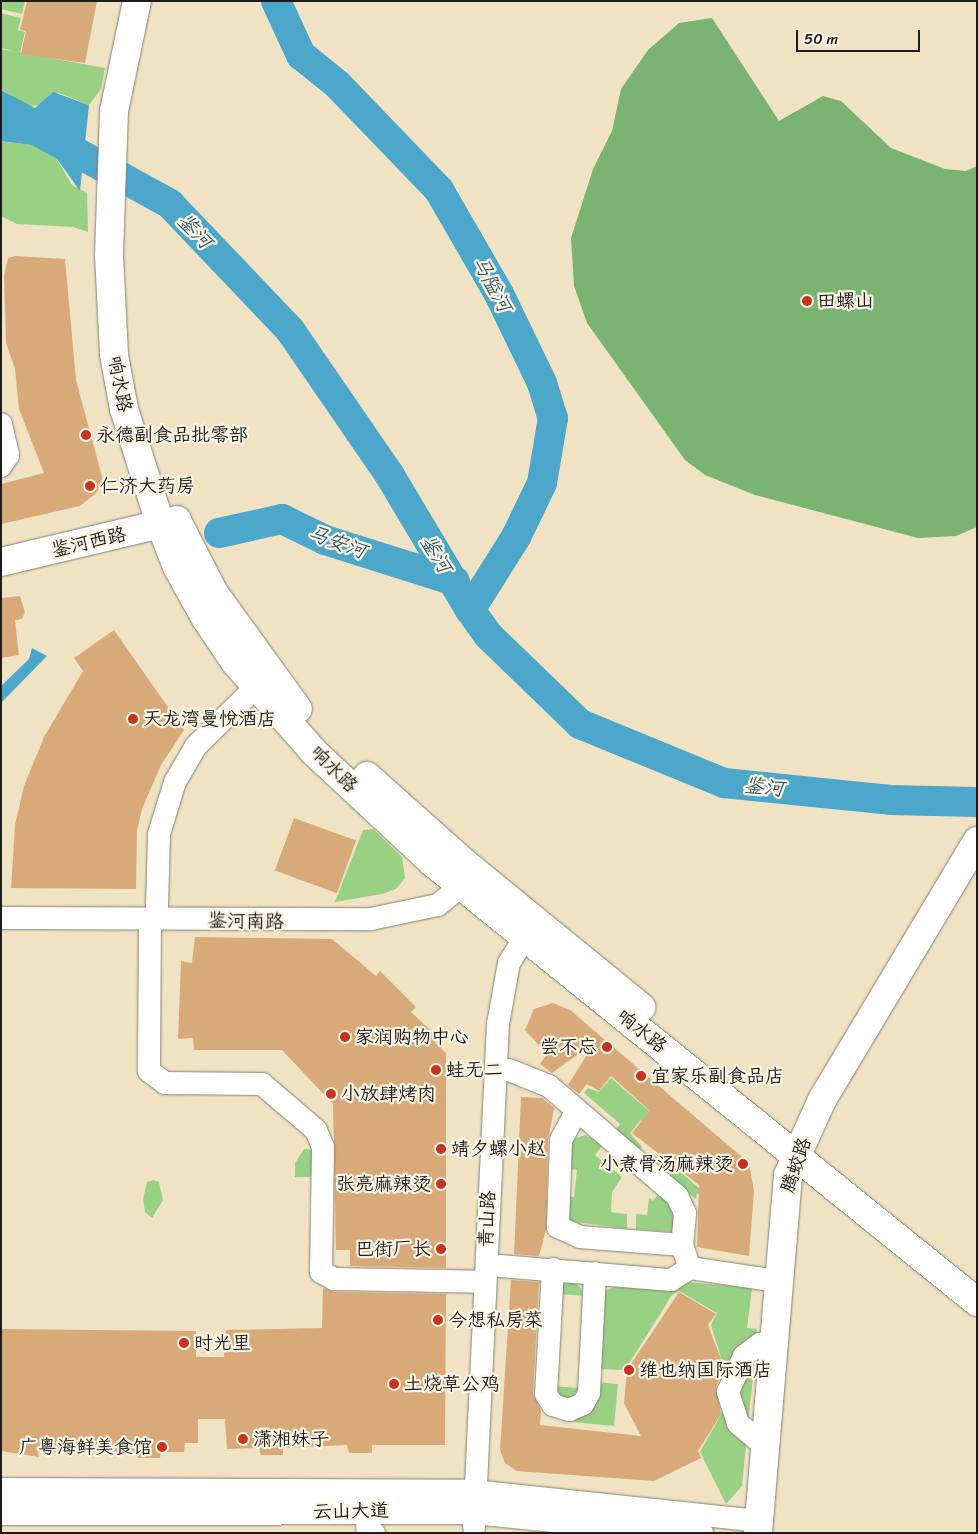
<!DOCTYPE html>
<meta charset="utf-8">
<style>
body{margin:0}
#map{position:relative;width:978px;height:1534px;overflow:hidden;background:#f0e3c4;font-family:Sriracha,"LXGW WenKai TC",sans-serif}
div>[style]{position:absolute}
.green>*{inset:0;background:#98d184}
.forest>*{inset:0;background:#7ab372}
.water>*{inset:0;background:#4ca7ca}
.river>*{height:30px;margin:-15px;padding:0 15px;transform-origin:15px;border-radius:15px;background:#4ca7ca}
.building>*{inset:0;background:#d8aa79;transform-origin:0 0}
.roads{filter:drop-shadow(0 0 1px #868070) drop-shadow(0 0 1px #868070)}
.minor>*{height:22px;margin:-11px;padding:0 11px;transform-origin:11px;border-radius:11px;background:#fff}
.major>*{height:28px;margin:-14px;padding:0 14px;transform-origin:14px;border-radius:14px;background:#fff}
.dots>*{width:14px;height:14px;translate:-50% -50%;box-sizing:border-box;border:2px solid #fcf5e5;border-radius:50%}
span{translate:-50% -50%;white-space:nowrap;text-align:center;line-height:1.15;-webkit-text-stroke:4.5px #fcf5e5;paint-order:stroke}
.poi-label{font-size:19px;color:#1c1c1c}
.left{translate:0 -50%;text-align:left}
.right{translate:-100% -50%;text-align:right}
.street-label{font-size:19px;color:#1c1c1c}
.water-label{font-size:20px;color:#325b6a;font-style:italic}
.frame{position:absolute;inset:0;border:2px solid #1c1c1c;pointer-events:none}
.scale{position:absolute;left:796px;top:30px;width:124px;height:22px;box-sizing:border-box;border:2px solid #1c1c1c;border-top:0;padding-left:6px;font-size:15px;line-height:18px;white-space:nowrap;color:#1c1c1c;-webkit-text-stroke:4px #fcf5e5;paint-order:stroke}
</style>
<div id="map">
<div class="green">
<div style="clip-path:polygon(1px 1px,25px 1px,22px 14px,1px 9px)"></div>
<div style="clip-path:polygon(1px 13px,21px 18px,18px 30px,25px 32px,20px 53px,1px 48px)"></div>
<div style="clip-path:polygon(1px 49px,105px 68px,101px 89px,89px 105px,59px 93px,50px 94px,43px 105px,27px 106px,1px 89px)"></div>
<div style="clip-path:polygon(1px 141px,40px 146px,55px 156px,72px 185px,87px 193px,88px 232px,73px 227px,17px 224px,1px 216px)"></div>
<div style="clip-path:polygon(373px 829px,402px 857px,405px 878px,396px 889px,382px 894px,335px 902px,363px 830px)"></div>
<div style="clip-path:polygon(611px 1078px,654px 1115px,645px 1123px,641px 1120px,630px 1133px,642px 1147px,638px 1152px,614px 1132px,620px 1124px,584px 1093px,588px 1088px,599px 1092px)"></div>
<div style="clip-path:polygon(585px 1135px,603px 1145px,595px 1155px,622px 1177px,612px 1192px,611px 1212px,627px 1214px,627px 1229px,569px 1221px,564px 1196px,574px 1197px,577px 1170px,567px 1169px,569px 1150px,574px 1139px)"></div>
<div style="clip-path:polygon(304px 1149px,317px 1150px,317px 1177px,295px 1177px,295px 1163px)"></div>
<div style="clip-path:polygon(648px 1152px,672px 1165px,707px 1195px,697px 1194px,696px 1199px,644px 1156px)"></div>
<div style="clip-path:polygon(153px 1180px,159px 1182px,163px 1200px,152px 1218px,145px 1212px,143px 1199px,147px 1182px)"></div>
<div style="clip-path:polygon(661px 1191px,678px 1211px,673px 1232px,636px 1229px,636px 1214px,647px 1215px,649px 1198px,653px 1201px)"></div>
<div style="clip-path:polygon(576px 1282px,586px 1296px,557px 1294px,560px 1285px)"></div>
<div style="clip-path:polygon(686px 1282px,752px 1288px,747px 1328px,757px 1329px,756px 1342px,727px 1377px,711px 1325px,717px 1313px,679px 1291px,672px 1295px,625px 1370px,597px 1369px,602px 1292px,618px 1286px)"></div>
<div style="clip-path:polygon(756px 1350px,748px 1423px,736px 1391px)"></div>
<div style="clip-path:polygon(596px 1382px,618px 1384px,614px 1426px,573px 1422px,585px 1413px)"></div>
<div style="clip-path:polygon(551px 1386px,580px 1388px,565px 1403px)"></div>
<div style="clip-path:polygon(724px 1409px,734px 1434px,746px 1445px,742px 1486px,726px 1504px,700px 1452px)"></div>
</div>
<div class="forest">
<div style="clip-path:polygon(712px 18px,779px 121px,823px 96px,841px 101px,891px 148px,945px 169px,966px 171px,977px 166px,977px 527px,956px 536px,918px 538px,755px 495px,705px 475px,685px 460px,587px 323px,574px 286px,571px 238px,593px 169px,612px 131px,621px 89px,648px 50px,679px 23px)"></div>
</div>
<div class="water">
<div style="clip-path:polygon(1px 90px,35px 108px,53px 92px,89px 105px,80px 191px,55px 156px,40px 146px,1px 141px)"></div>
<div style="clip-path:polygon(32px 648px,47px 656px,1px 703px,1px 686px,29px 659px)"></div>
</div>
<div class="river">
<div style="left:276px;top:1px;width:60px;rotate:65.2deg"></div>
<div style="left:301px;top:55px;width:46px;rotate:38.9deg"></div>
<div style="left:337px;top:84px;width:147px;rotate:46.1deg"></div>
<div style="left:439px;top:190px;width:120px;rotate:60deg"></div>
<div style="left:499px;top:294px;width:99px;rotate:64.2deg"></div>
<div style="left:542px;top:383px;width:37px;rotate:73deg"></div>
<div style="left:553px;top:418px;width:66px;rotate:99.6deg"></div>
<div style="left:542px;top:483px;width:60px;rotate:115.7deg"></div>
<div style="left:516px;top:537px;width:86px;rotate:122.2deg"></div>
<div style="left:1px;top:111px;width:193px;rotate:28.8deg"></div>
<div style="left:170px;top:204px;width:174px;rotate:46.4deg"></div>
<div style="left:290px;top:330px;width:175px;rotate:55.5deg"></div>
<div style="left:389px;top:474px;width:158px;rotate:59.2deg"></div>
<div style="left:470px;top:610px;width:32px;rotate:54deg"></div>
<div style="left:489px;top:636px;width:127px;rotate:44deg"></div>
<div style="left:580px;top:724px;width:156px;rotate:22.3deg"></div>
<div style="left:724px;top:783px;width:167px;rotate:5.8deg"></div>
<div style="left:890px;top:800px;width:87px;rotate:1.3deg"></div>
<div style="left:219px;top:533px;width:65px;rotate:-12.5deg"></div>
<div style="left:282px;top:519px;width:48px;rotate:26deg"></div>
<div style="left:325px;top:540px;width:136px;rotate:17.5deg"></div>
</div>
<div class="building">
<div style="clip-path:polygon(27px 1px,97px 1px,85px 63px,21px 54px,26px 31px,20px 30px)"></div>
<div style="clip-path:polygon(15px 256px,65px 259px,76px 380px,103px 480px,96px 493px,80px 506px,1px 524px,1px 484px,44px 473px,19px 409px,15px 369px,6px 343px,4px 276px,8px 258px)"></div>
<div style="clip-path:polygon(20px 596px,25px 612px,22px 619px,15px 620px,19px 655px,1px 658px,1px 598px)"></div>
<div style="clip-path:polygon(114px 630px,184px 730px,161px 765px,142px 809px,137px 831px,136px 889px,11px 888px,15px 825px,24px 786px,44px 737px,83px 671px,74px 658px)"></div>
<div style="left:294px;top:818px;width:66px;height:56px;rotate:20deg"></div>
<div style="clip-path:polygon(195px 937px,332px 939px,376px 976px,380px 971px,416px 1007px,411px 1012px,439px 1038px,435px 1043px,446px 1053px,446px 1268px,350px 1266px,350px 1250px,336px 1250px,333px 1104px,282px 1050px,194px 1050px,193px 1038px,178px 1039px,181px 961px,192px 963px)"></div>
<div style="clip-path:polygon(553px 1003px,570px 1010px,749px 1163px,754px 1192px,749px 1256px,697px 1247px,699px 1185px,632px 1133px,650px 1111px,611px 1076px,599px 1091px,587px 1084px,579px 1094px,568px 1085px,595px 1042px,552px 1073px,540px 1064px,547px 1054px,525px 1030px,534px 1009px)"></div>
<div style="clip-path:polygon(521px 1097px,542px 1098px,554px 1108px,548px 1140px,546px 1230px,539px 1256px,514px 1254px)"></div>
<div style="clip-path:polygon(511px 1280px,539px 1282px,533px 1393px,541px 1411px,540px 1425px,641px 1436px,624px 1403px,627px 1370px,679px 1292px,716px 1314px,708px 1325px,724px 1367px,716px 1387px,721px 1414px,698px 1451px,701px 1458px,654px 1481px,517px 1471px,505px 1463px,500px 1450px)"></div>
<div style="clip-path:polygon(323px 1288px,334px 1292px,446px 1294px,445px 1445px,372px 1445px,372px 1453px,349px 1453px,347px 1445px,283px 1448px,283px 1455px,261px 1455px,259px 1448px,227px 1449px,225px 1419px,198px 1419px,198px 1443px,185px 1443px,184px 1452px,161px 1452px,160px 1458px,138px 1458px,138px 1452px,38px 1452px,39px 1457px,1px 1451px,1px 1329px,196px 1331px,196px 1357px,224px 1357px,226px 1330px,322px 1328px)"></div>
</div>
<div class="roads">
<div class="minor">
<div style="left:1px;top:424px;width:32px;rotate:77deg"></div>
<div style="left:8px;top:455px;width:13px;rotate:122deg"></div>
<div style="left:157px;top:907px;width:73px;rotate:-88.4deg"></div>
<div style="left:159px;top:834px;width:54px;rotate:-72.9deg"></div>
<div style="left:175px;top:782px;width:42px;rotate:-59.7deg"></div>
<div style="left:196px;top:746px;width:84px;rotate:-44.5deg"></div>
<div style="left:1px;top:918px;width:370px;rotate:0.2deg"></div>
<div style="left:371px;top:919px;width:68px;rotate:-11.8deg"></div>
<div style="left:438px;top:905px;width:47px;rotate:-39.8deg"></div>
<div style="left:150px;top:920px;width:151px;rotate:90.4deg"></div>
<div style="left:149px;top:1071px;width:20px;rotate:37deg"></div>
<div style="left:165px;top:1083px;width:97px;rotate:0.6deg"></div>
<div style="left:262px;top:1084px;width:71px;rotate:40.4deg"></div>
<div style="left:316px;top:1130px;width:18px;rotate:68deg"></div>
<div style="left:323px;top:1147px;width:125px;rotate:90.9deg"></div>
<div style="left:321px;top:1272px;width:15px;rotate:28deg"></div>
<div style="left:334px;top:1279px;width:150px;rotate:1.1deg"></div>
<div style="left:509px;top:1070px;width:43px;rotate:21.8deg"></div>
<div style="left:549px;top:1086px;width:169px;rotate:40.7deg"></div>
<div style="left:677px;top:1196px;width:19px;rotate:65deg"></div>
<div style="left:685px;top:1213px;width:32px;rotate:95deg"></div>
<div style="left:682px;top:1245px;width:24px;rotate:71deg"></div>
<div style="left:577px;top:1110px;width:34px;rotate:118deg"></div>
<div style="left:561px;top:1140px;width:87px;rotate:92deg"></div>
<div style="left:558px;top:1227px;width:24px;rotate:24deg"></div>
<div style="left:580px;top:1237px;width:102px;rotate:4.5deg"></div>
<div style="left:500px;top:1266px;width:172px;rotate:4.7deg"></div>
<div style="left:671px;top:1280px;width:22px;rotate:-32deg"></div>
<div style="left:690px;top:1268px;width:88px;rotate:8.5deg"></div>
<div style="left:553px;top:1269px;width:125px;rotate:93.2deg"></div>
<div style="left:546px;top:1394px;width:13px;rotate:58deg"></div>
<div style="left:553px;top:1405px;width:17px;rotate:17deg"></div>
<div style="left:569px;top:1410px;width:15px;rotate:-23deg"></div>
<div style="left:583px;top:1404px;width:13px;rotate:-61deg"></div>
<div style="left:589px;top:1393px;width:120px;rotate:-87.1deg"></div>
<div style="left:765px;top:1446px;width:35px;rotate:-140deg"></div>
<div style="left:738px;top:1423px;width:33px;rotate:-108deg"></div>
<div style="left:728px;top:1392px;width:39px;rotate:-66deg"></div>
<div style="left:744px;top:1356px;width:20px;rotate:-37deg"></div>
<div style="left:760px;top:1344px;width:13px;rotate:-4deg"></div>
<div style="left:1px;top:1489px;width:473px;rotate:0.2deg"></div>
<div style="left:474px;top:1491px;width:287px;rotate:6deg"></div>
<div style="left:367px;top:1527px;width:9px;rotate:41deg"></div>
<div style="left:474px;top:1527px;width:504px;rotate:-87.27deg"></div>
<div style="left:498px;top:1024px;width:62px;rotate:-79.8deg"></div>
<div style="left:509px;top:963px;width:46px;rotate:-58.4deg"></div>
</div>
<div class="major">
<div style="left:137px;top:1px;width:112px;rotate:101.8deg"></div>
<div style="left:114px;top:111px;width:144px;rotate:92deg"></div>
<div style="left:109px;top:255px;width:100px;rotate:87.1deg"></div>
<div style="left:114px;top:355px;width:55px;rotate:79.5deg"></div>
<div style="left:124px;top:409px;width:123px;rotate:72.5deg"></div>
<div style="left:161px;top:526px;width:44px;rotate:68.7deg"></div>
<div style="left:177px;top:567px;width:60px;rotate:60.9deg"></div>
<div style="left:206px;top:619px;width:52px;rotate:56deg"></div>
<div style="left:235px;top:662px;width:121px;rotate:48.7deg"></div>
<div style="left:315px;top:753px;width:161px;rotate:43deg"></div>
<div style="left:433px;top:863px;width:699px;rotate:38.9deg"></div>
<div style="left:178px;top:523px;width:79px;rotate:62.8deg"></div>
<div style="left:214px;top:593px;width:143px;rotate:54.1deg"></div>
<div style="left:1px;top:562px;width:181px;rotate:-13.4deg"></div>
<div style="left:367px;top:776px;width:134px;rotate:41.7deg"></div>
<div style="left:467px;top:865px;width:225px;rotate:39.2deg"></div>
<div style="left:1px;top:1511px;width:473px;rotate:-0.1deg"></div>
<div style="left:474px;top:1510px;width:226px;rotate:5.8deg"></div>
<div style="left:758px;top:1533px;width:359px;rotate:-85.2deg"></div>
<div style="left:788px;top:1175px;width:82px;rotate:-65.6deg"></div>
<div style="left:822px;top:1100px;width:302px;rotate:-59.1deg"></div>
</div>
</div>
<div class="dots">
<div style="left:807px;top:301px;background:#c8321e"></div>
<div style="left:86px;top:435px;background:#c8321e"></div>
<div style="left:90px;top:486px;background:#c8321e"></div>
<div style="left:133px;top:719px;background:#c8321e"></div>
<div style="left:345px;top:1037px;background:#c8321e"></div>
<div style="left:607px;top:1047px;background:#c8321e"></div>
<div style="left:436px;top:1070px;background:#c8321e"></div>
<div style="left:641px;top:1076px;background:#c8321e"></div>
<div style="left:331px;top:1094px;background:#c8321e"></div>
<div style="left:441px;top:1149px;background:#c8321e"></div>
<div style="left:743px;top:1164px;background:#c8321e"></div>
<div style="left:441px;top:1184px;background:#c8321e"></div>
<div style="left:441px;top:1249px;background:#c8321e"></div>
<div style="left:438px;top:1320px;background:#c8321e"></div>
<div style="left:184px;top:1343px;background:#c8321e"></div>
<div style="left:629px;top:1370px;background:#c8321e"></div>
<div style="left:394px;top:1384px;background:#c8321e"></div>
<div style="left:243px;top:1439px;background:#c8321e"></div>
<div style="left:162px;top:1447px;background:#c8321e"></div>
</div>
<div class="poi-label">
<span class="left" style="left:817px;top:301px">田螺山</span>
<span class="left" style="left:96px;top:435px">永德副食品批零部</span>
<span class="left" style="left:100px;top:486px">仁济大药房</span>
<span class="left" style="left:143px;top:719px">天龙湾曼悦酒店</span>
<span class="left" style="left:355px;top:1037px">家润购物中心</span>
<span class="right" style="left:597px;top:1047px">尝不忘</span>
<span class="left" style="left:446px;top:1070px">蛙无二</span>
<span class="left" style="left:651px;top:1076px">宜家乐副食品店</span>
<span class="left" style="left:341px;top:1094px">小放肆烤肉</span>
<span class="left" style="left:451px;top:1149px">靖夕螺小赵</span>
<span class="right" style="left:733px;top:1164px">小煮骨汤麻辣烫</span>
<span class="right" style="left:431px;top:1184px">张亮麻辣烫</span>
<span class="right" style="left:431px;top:1249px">巴街厂长</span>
<span class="left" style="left:448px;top:1320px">今想私房菜</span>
<span class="left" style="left:194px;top:1343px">时光里</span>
<span class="left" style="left:639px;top:1370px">维也纳国际酒店</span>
<span class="left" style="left:404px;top:1384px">土烧草公鸡</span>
<span class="left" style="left:253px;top:1439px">潇湘妹子</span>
<span class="right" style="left:152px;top:1447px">广粤海鲜美食馆</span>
</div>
<div class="street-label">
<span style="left:120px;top:384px;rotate:79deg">响水路</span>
<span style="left:89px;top:542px;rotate:-13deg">鉴河西路</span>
<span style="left:334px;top:769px;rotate:44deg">响水路</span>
<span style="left:246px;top:921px;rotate:1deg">鉴河南路</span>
<span style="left:642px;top:1031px;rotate:38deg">响水路</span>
<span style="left:796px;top:1165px;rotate:-71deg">腾蛟路</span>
<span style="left:487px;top:1219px;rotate:-87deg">青山路</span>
<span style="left:351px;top:1511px;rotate:-1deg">云山大道</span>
</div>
<div class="water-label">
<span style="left:195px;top:231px;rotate:46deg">鉴河</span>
<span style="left:492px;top:284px;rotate:62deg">马隘河</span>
<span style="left:337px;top:542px;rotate:20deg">马安河</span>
<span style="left:436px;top:554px;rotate:59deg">鉴河</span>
<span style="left:764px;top:787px;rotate:6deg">鉴河</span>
</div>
<div class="frame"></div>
<div class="scale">50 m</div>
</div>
